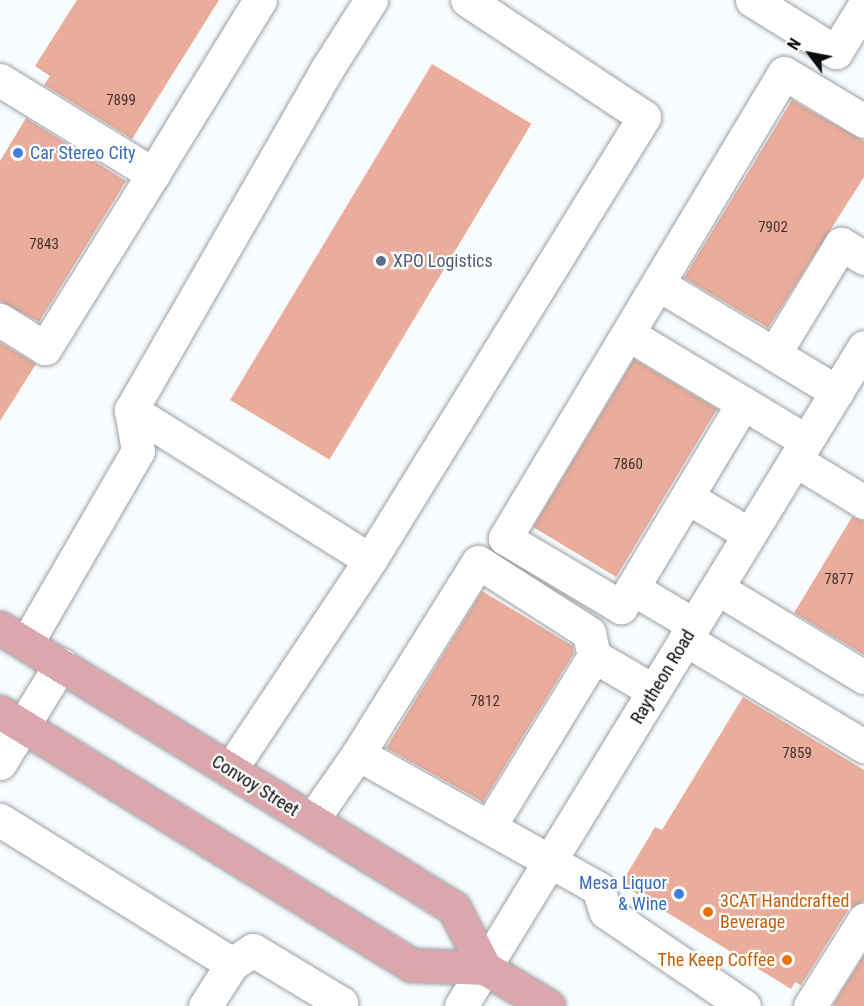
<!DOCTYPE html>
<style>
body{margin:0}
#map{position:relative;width:864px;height:1006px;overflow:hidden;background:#f9fcfe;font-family:"Roboto Condensed",sans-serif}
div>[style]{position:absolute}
.building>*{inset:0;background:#eaac9b;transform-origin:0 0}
.roads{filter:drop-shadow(0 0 2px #9ba0a4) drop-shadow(0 0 2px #9ba0a4)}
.minor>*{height:33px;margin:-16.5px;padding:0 16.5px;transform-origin:16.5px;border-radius:16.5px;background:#fff}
.major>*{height:33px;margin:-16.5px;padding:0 16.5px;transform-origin:16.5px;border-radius:16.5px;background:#daa8ac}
.dots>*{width:16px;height:16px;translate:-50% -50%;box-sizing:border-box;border:3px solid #fff;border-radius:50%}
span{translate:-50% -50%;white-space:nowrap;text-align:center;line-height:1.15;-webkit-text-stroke:4.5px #fff;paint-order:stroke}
.number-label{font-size:15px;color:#423430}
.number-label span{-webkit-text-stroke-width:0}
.shop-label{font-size:18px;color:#366cbe}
.left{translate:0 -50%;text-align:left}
.right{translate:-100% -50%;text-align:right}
.service-label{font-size:18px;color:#4e5e75}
.street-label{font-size:18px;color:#0a0c0d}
.food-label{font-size:18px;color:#c56008}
.north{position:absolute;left:780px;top:24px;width:60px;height:60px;-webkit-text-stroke:4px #fff;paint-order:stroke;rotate:302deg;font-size:16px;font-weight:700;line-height:24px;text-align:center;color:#0a0c0d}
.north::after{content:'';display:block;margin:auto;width:21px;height:27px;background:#0a0c0d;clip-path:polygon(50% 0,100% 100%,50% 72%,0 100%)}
</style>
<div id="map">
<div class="building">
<div style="clip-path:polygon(77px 0,219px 0,132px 139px,44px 85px,50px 76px,35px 66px)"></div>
<div style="left:432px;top:64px;width:116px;height:392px;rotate:31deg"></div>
<div style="clip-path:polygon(792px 100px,864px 141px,864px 177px,768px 328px,684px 278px)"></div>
<div style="clip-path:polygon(26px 118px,126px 181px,39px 322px,0 301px,0 161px)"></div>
<div style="clip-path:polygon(0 342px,36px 364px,0 421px)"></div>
<div style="left:634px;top:359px;width:97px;height:196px;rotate:31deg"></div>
<div style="clip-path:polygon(852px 517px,864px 521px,864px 655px,794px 613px)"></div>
<div style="clip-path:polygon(482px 591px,573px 646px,574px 653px,483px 802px,386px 748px)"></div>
<div style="clip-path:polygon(743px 697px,864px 770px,864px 901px,848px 910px,801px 985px,795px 982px,791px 989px,621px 884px,655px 827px,662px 830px)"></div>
<div style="clip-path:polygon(864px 955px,864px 1006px,834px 1006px,833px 1005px)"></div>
</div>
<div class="roads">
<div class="minor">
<div style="left:752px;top:0;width:99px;rotate:31.8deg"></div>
<div style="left:836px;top:52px;width:54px;rotate:-58.7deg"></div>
<div style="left:0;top:80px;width:180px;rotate:31.6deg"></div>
<div style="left:153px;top:174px;width:205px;rotate:121.8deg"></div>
<div style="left:45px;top:348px;width:53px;rotate:-148.1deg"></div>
<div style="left:153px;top:174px;width:204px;rotate:-58.4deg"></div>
<div style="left:658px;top:284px;width:135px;rotate:31.1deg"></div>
<div style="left:628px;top:334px;width:134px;rotate:31deg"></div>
<div style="left:743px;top:403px;width:238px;rotate:120.9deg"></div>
<div style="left:621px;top:607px;width:135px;rotate:-149.3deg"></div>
<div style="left:505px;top:538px;width:542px;rotate:-59.04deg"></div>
<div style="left:784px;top:73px;width:93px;rotate:31deg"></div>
<div style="left:837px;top:392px;width:74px;rotate:-148.9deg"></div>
<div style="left:774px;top:354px;width:129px;rotate:-58.7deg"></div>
<div style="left:841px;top:244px;width:27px;rotate:31deg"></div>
<div style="left:743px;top:403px;width:74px;rotate:31.1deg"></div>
<div style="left:131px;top:410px;width:282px;rotate:32.1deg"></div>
<div style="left:795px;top:460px;width:81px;rotate:31.3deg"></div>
<div style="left:687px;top:497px;width:72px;rotate:30.8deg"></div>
<div style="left:632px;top:588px;width:72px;rotate:30.8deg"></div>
<div style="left:717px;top:588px;width:172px;rotate:31.2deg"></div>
<div style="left:685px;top:639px;width:209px;rotate:30.9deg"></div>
<div style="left:26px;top:644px;width:223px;rotate:-59.9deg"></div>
<div style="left:138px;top:451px;width:42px;rotate:-99.7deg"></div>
<div style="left:131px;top:410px;width:393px;rotate:-60.1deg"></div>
<div style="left:327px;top:69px;width:82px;rotate:-57.5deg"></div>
<div style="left:594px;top:656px;width:69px;rotate:30.3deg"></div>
<div style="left:358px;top:754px;width:275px;rotate:29.2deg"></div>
<div style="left:598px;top:888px;width:25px;rotate:72deg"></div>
<div style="left:606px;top:912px;width:167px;rotate:34.3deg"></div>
<div style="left:0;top:763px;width:116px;rotate:-58.4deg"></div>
<div style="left:230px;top:770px;width:252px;rotate:-56.3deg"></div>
<div style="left:370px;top:560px;width:521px;rotate:-58.26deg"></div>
<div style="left:644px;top:117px;width:212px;rotate:-146.5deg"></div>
<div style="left:0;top:820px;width:273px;rotate:31.8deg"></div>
<div style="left:232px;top:964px;width:50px;rotate:122.7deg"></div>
<div style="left:312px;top:820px;width:80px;rotate:-55.1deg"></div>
<div style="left:358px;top:754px;width:226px;rotate:-58deg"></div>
<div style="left:478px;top:562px;width:132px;rotate:32.6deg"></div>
<div style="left:589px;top:633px;width:24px;rotate:78deg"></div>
<div style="left:594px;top:656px;width:199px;rotate:121.5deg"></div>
<div style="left:232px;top:964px;width:25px;rotate:-34deg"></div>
<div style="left:253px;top:950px;width:103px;rotate:31.1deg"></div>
<div style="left:341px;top:1003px;width:4px;rotate:124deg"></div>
<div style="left:461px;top:1006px;width:772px;rotate:-58.55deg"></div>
<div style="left:810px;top:1006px;width:102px;rotate:-57.9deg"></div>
</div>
<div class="major">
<div style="left:0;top:628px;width:533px;rotate:31.66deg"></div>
<div style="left:454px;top:908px;width:68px;rotate:62.7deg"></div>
<div style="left:0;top:712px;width:483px;rotate:31.6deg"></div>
<div style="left:412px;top:965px;width:73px;rotate:2.4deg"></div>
<div style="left:485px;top:968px;width:74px;rotate:31.1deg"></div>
</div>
</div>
<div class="dots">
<div style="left:18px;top:153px;background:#3f7fe0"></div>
<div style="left:381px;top:261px;background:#5c6f8a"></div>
<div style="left:679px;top:894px;background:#3f7fe0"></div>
<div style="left:708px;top:912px;background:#e8710a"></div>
<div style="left:787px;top:960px;background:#e8710a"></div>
</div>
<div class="number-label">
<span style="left:121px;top:101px">7899</span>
<span style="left:773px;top:228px">7902</span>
<span style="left:44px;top:245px">7843</span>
<span style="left:628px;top:465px">7860</span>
<span style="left:839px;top:580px">7877</span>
<span style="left:485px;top:702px">7812</span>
<span style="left:797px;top:754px">7859</span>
</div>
<div class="shop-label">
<span class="left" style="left:30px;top:153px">Car Stereo City</span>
<span class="right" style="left:667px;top:894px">Mesa Liquor<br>&amp; Wine</span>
</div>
<div class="service-label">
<span class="left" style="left:393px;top:261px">XPO Logistics</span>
</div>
<div class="street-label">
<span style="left:663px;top:677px;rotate:-59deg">Raytheon Road</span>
<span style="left:255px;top:786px;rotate:32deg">Convoy Street</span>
</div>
<div class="food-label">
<span class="left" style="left:720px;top:912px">3CAT Handcrafted<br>Beverage</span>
<span class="right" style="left:775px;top:960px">The Keep Coffee</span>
</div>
<div class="north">N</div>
</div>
